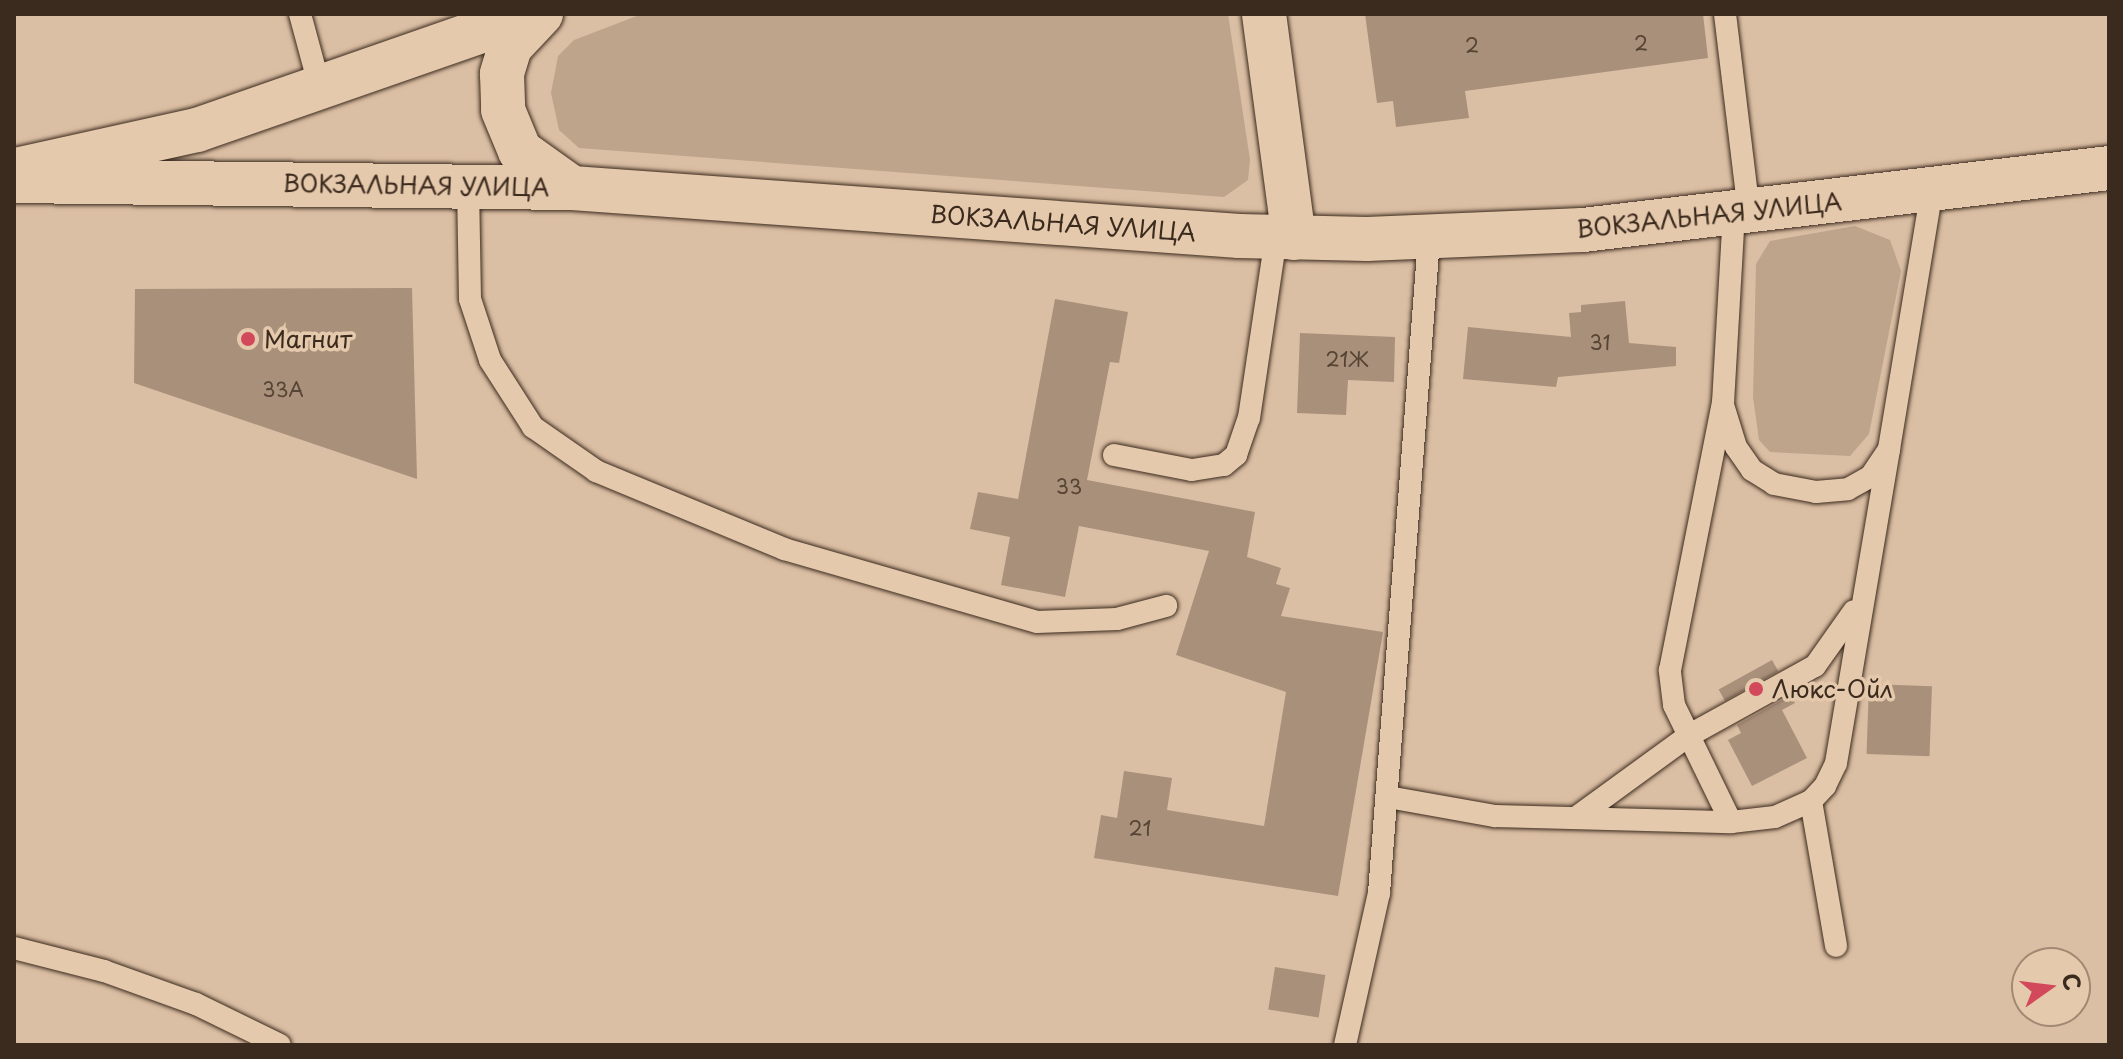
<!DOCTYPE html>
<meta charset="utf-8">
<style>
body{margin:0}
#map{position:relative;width:2123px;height:1059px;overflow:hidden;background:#dbbfa4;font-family:"Playpen Sans",sans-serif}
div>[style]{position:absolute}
.green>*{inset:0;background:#bda48a}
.building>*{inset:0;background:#a9907a;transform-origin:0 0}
.roads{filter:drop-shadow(0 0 2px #3b2a1e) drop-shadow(0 0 2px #3b2a1e)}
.service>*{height:22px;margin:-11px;padding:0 11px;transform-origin:11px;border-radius:11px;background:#e5c9ac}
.tertiary>*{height:44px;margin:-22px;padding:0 22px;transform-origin:22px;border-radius:22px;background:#e5c9ac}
.secondary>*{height:44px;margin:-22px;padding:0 22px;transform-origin:22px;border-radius:22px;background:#e5c9ac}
.dots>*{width:22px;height:22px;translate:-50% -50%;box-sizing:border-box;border:4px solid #e5c9ac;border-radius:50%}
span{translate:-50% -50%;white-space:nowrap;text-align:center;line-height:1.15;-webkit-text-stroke:7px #e5c9ac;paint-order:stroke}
.number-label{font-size:20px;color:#564435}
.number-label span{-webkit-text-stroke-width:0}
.street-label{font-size:24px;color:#3b2a1e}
.poi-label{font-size:24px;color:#3b2a1e}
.left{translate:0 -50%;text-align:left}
.frame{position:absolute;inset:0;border:16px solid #3b2a1e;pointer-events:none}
.north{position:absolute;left:2011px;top:947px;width:80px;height:80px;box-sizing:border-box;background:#e5c9ac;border:2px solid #a18973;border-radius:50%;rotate:76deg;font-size:22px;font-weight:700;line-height:32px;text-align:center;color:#3b2a1e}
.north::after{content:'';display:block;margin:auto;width:28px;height:36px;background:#d1495b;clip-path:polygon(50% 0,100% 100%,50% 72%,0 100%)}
</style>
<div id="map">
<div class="green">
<div style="clip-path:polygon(642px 14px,1228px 14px,1250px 160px,1248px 180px,1224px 197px,579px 148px,559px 130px,551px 93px,558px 56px,574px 40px)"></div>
<div style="clip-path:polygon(1855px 226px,1890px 240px,1901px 271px,1869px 434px,1850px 456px,1770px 452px,1759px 440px,1753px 397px,1756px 264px,1770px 241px)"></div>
</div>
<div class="building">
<div style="clip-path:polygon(1365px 14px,1703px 14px,1708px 58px,1465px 91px,1469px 118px,1396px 127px,1393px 101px,1377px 103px)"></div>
<div style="clip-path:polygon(412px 288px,417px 479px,134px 383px,135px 289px)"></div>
<div style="clip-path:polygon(1055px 299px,1128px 312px,1119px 363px,1110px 362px,1087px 480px,1255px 512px,1247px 557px,1281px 568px,1276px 584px,1290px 588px,1281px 616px,1383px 632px,1338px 896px,1094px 858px,1101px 815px,1117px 818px,1124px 771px,1172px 778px,1167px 810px,1264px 826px,1286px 692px,1176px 655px,1209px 551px,1079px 526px,1065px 597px,1001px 585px,1010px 537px,970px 529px,978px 492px,1018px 499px)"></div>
<div style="clip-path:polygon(1625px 301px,1629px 343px,1676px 347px,1676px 366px,1558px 377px,1556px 387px,1463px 379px,1468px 327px,1571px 337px,1569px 313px,1581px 312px,1581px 305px)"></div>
<div style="clip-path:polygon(1300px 333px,1395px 337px,1394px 382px,1348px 380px,1346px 415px,1297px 413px)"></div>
<div style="left:1772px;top:660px;width:13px;height:61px;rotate:61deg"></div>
<div style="left:1869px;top:684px;width:63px;height:70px;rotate:2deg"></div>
<div style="clip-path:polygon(1791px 695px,1795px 703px,1782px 710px,1807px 758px,1752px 786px,1728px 740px,1741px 733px,1737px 725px)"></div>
<div style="left:1275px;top:967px;width:51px;height:43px;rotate:9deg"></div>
</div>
<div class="roads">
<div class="service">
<div style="left:300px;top:14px;width:77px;rotate:74.9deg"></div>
<div style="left:1725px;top:14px;width:200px;rotate:83.1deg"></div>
<div style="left:468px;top:185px;width:114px;rotate:89deg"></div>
<div style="left:470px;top:299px;width:64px;rotate:71.8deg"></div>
<div style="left:490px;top:360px;width:80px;rotate:57.3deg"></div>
<div style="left:533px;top:427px;width:77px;rotate:34.9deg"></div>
<div style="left:596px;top:471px;width:204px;rotate:22.5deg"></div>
<div style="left:784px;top:549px;width:263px;rotate:16.1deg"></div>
<div style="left:1037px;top:622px;width:80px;rotate:-2.1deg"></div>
<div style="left:1117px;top:619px;width:51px;rotate:-14.9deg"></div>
<div style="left:1723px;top:405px;width:44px;rotate:72.8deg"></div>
<div style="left:1736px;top:447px;width:28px;rotate:55deg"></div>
<div style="left:1752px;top:470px;width:26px;rotate:32deg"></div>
<div style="left:1774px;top:484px;width:43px;rotate:10.8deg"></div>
<div style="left:1816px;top:492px;width:32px;rotate:-5deg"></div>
<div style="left:1848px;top:489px;width:26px;rotate:-29deg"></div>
<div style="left:1871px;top:476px;width:32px;rotate:-56deg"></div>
<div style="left:1889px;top:449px;width:264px;rotate:-80.6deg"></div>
<div style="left:1114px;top:455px;width:79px;rotate:10.9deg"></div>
<div style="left:1192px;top:470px;width:32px;rotate:-9deg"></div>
<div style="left:1224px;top:465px;width:16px;rotate:-40deg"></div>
<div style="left:1236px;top:455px;width:39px;rotate:-71deg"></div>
<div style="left:1249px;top:418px;width:182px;rotate:-81.5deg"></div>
<div style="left:1388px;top:797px;width:109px;rotate:10.1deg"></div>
<div style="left:1495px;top:816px;width:236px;rotate:1.5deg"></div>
<div style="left:1731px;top:822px;width:44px;rotate:-6.5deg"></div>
<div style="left:1775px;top:817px;width:39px;rotate:-24deg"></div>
<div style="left:1811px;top:801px;width:21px;rotate:-47deg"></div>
<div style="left:1825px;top:786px;width:25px;rotate:-64deg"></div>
<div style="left:1836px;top:763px;width:318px;rotate:-80.4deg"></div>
<div style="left:1811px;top:801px;width:147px;rotate:80.2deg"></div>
<div style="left:1577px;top:817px;width:137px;rotate:-36.1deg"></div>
<div style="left:1688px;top:736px;width:145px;rotate:-28.9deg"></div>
<div style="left:1815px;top:666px;width:67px;rotate:-54.7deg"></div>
<div style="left:1731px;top:822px;width:130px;rotate:-116deg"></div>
<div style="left:1674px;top:705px;width:35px;rotate:-97deg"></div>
<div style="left:1670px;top:670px;width:272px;rotate:-78.8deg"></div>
<div style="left:1723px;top:403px;width:188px;rotate:-86.7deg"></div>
<div style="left:14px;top:948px;width:93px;rotate:14.3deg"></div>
<div style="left:104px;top:971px;width:98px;rotate:19.7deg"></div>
<div style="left:196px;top:1004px;width:93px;rotate:26deg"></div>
<div style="left:1345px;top:1045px;width:156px;rotate:-77.4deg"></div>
<div style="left:1379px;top:893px;width:657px;rotate:-85.63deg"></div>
</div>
<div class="tertiary">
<div style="left:541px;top:14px;width:45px;rotate:133.2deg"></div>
<div style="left:510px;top:47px;width:28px;rotate:107deg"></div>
<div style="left:502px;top:74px;width:36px;rotate:88deg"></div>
<div style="left:503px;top:110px;width:44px;rotate:67.5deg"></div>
<div style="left:520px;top:151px;width:64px;rotate:35.4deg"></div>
<div style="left:1264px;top:14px;width:226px;rotate:82.4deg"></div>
<div style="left:16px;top:170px;width:185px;rotate:-12.5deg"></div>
<div style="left:197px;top:130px;width:353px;rotate:-19.2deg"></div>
</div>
<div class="secondary">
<div style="left:14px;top:181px;width:558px;rotate:0.72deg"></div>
<div style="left:572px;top:188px;width:669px;rotate:4.12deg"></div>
<div style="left:1239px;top:236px;width:128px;rotate:1.3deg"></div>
<div style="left:1367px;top:239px;width:216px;rotate:-2.4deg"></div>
<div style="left:1583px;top:230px;width:530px;rotate:-6.72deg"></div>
</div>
</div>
<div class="dots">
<div style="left:248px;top:339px;background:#d1495b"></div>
<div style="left:1756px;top:689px;background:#d1495b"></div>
</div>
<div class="number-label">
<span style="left:1641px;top:43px">2</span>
<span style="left:1472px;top:45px">2</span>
<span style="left:1600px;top:342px">31</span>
<span style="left:1347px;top:359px">21Ж</span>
<span style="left:283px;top:389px">33А</span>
<span style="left:1069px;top:486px">33</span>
<span style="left:1140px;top:828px">21</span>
</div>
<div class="street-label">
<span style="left:416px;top:185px;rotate:1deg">ВОКЗАЛЬНАЯ УЛИЦА</span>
<span style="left:1709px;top:215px;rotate:-6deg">ВОКЗАЛЬНАЯ УЛИЦА</span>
<span style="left:1063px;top:223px;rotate:4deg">ВОКЗАЛЬНАЯ УЛИЦА</span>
</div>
<div class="poi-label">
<span class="left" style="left:264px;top:339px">Магнит</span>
<span class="left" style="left:1772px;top:689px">Люкс-Ойл</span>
</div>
<div class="frame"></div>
<div class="north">С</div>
</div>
